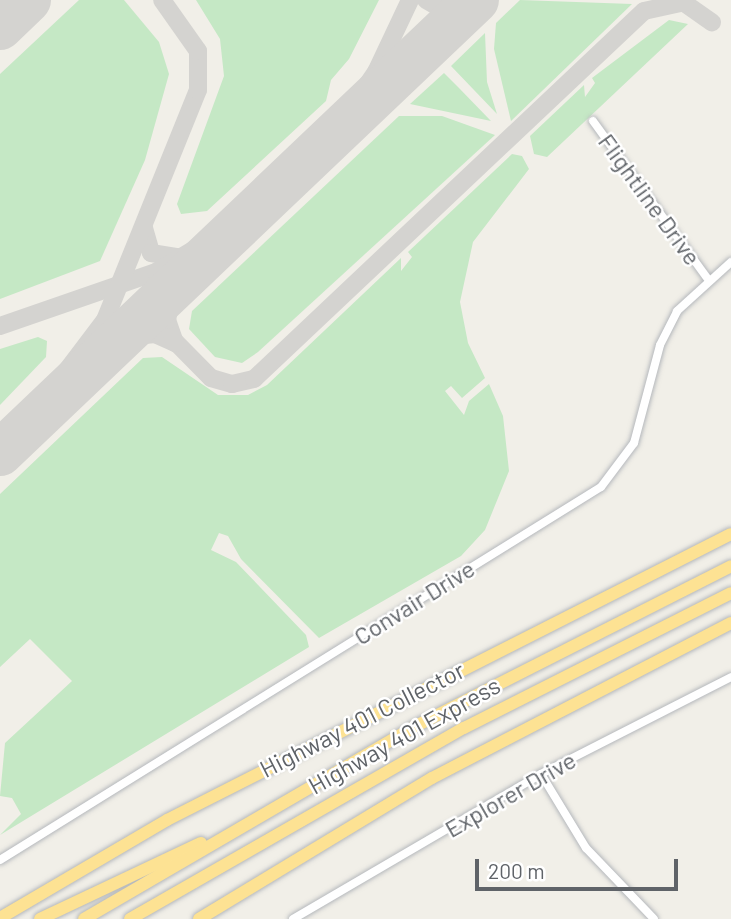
<!DOCTYPE html>
<style>
body{margin:0}
#map{position:relative;width:731px;height:919px;overflow:hidden;background:#f1efe8;font-family:Barlow,sans-serif}
div>[style]{position:absolute}
.green>*{inset:0;background:#c5e8c5}
.taxiway>*{height:18px;margin:-9px;padding:0 9px;transform-origin:9px;border-radius:9px;background:#d4d3d0}
.runway>*{height:46px;margin:-23px;padding:0 23px;transform-origin:23px;border-radius:23px;background:#d4d3d0}
.roads{filter:drop-shadow(0 0 2px #b5b8bc) drop-shadow(0 0 2px #b5b8bc)}
.minor>*{height:8px;margin:-4px;padding:0 4px;transform-origin:4px;border-radius:4px;background:#fff}
.highway>*{height:12px;margin:-6px;padding:0 6px;transform-origin:6px;border-radius:6px;background:#fde293}
span{translate:-50% -50%;white-space:nowrap;text-align:center;line-height:1.15;-webkit-text-stroke:5px #fff;paint-order:stroke}
.street-label{font-size:24px;color:#5f6368}
.scale{position:absolute;left:475px;top:859px;width:203px;height:32px;box-sizing:border-box;border:4px solid #5f6368;border-top:0;padding-left:9px;font-size:21px;line-height:24px;white-space:nowrap;color:#5f6368;-webkit-text-stroke:5px #fff;paint-order:stroke}
</style>
<div id="map">
<div class="green">
<div style="clip-path:polygon(79px 0,124px 0,159px 42px,169px 74px,145px 160px,100px 261px,0 299px,0 74px)"></div>
<div style="clip-path:polygon(196px 0,379px 0,349px 59px,331px 80px,326px 101px,207px 211px,181px 214px,177px 204px,224px 76px,220px 39px)"></div>
<div style="clip-path:polygon(520px 0,632px 4px,511px 121px,494px 49px,496px 23px)"></div>
<div style="clip-path:polygon(669px 20px,688px 24px,547px 157px,534px 154px,530px 136px,584px 85px,585px 97px,595px 83px,592px 78px)"></div>
<div style="clip-path:polygon(485px 33px,487px 82px,497px 114px,451px 66px)"></div>
<div style="clip-path:polygon(444px 73px,458px 87px,491px 121px,410px 104px)"></div>
<div style="clip-path:polygon(399px 116px,442px 116px,495px 135px,258px 352px,242px 363px,215px 357px,189px 329px,192px 311px)"></div>
<div style="clip-path:polygon(512px 154px,522px 156px,529px 169px,473px 242px,460px 302px,468px 343px,485px 378px,462px 398px,451px 386px,445px 391px,464px 415px,469px 401px,489px 384px,503px 416px,509px 471px,485px 530px,461px 556px,319px 638px,241px 559px,228px 536px,219px 533px,211px 550px,236px 562px,306px 635px,309px 647px,0 835px,21px 814px,12px 798px,0 796px,5px 743px,72px 681px,30px 639px,0 667px,0 494px,143px 358px,162px 357px,218px 395px,248px 395px,267px 385px,401px 258px,401px 271px,412px 257px,408px 252px)"></div>
<div style="clip-path:polygon(38px 337px,47px 341px,46px 357px,0 405px,0 349px)"></div>
</div>
<div class="taxiway">
<div style="left:426px;top:0;width:22px;rotate:30deg"></div>
<div style="left:445px;top:11px;width:27px;rotate:-13deg"></div>
<div style="left:680px;top:0;width:39px;rotate:35deg"></div>
<div style="left:0;top:9px;width:16px;rotate:-35deg"></div>
<div style="left:331px;top:138px;width:80px;rotate:-55.7deg"></div>
<div style="left:376px;top:72px;width:80px;rotate:-64.7deg"></div>
<div style="left:144px;top:228px;width:26px;rotate:74deg"></div>
<div style="left:151px;top:253px;width:30px;rotate:9deg"></div>
<div style="left:138px;top:304px;width:104px;rotate:45.4deg"></div>
<div style="left:211px;top:378px;width:22px;rotate:16deg"></div>
<div style="left:232px;top:384px;width:23px;rotate:-13deg"></div>
<div style="left:254px;top:379px;width:536px;rotate:-43.34deg"></div>
<div style="left:644px;top:11px;width:42px;rotate:-12.4deg"></div>
<div style="left:0;top:326px;width:165px;rotate:-19.1deg"></div>
<div style="left:156px;top:272px;width:102px;rotate:-30.6deg"></div>
<div style="left:71px;top:387px;width:74px;rotate:-42.3deg"></div>
<div style="left:126px;top:337px;width:29px;rotate:-6deg"></div>
<div style="left:155px;top:334px;width:22px;rotate:24deg"></div>
<div style="left:175px;top:343px;width:24px;rotate:-109deg"></div>
<div style="left:167px;top:320px;width:29px;rotate:-78deg"></div>
<div style="left:173px;top:292px;width:73px;rotate:-44.4deg"></div>
<div style="left:15px;top:439px;width:149px;rotate:-52.9deg"></div>
<div style="left:105px;top:320px;width:248px;rotate:-68deg"></div>
<div style="left:198px;top:90px;width:39px;rotate:-90deg"></div>
<div style="left:198px;top:51px;width:62px;rotate:-125.2deg"></div>
</div>
<div class="runway">
<div style="left:0;top:27px;width:39px;rotate:-44deg"></div>
<div style="left:0;top:453px;width:657px;rotate:-43.58deg"></div>
</div>
<div class="roads">
<div class="minor">
<div style="left:593px;top:121px;width:194px;rotate:54deg"></div>
<div style="left:541px;top:774px;width:87px;rotate:58.7deg"></div>
<div style="left:586px;top:848px;width:98px;rotate:46.2deg"></div>
<div style="left:0;top:860px;width:707px;rotate:-31.83deg"></div>
<div style="left:601px;top:487px;width:55px;rotate:-53.1deg"></div>
<div style="left:634px;top:443px;width:101px;rotate:-75.1deg"></div>
<div style="left:660px;top:345px;width:38px;rotate:-63deg"></div>
<div style="left:677px;top:311px;width:73px;rotate:-42.2deg"></div>
<div style="left:293px;top:919px;width:287px;rotate:-30.3deg"></div>
<div style="left:541px;top:774px;width:213px;rotate:-27deg"></div>
</div>
<div class="highway">
<div style="left:0;top:918px;width:194px;rotate:-30.4deg"></div>
<div style="left:167px;top:820px;width:632px;rotate:-26.89deg"></div>
<div style="left:40px;top:919px;width:178px;rotate:-25.3deg"></div>
<div style="left:84px;top:919px;width:384px;rotate:-30.2deg"></div>
<div style="left:416px;top:726px;width:353px;rotate:-26.9deg"></div>
<div style="left:130px;top:919px;width:385px;rotate:-29.8deg"></div>
<div style="left:464px;top:728px;width:299px;rotate:-26.8deg"></div>
<div style="left:199px;top:919px;width:272px;rotate:-31.2deg"></div>
<div style="left:432px;top:778px;width:337px;rotate:-27.4deg"></div>
</div>
</div>
<div class="street-label">
<span style="left:650px;top:199px;rotate:54deg">Flightline Drive</span>
<span style="left:414px;top:602px;rotate:-32deg">Convair Drive</span>
<span style="left:362px;top:719px;rotate:-27deg">Highway 401 Collector</span>
<span style="left:404px;top:735px;rotate:-29deg">Highway 401 Express</span>
<span style="left:510px;top:794px;rotate:-30deg">Explorer Drive</span>
</div>
<div class="scale">200 m</div>
</div>
